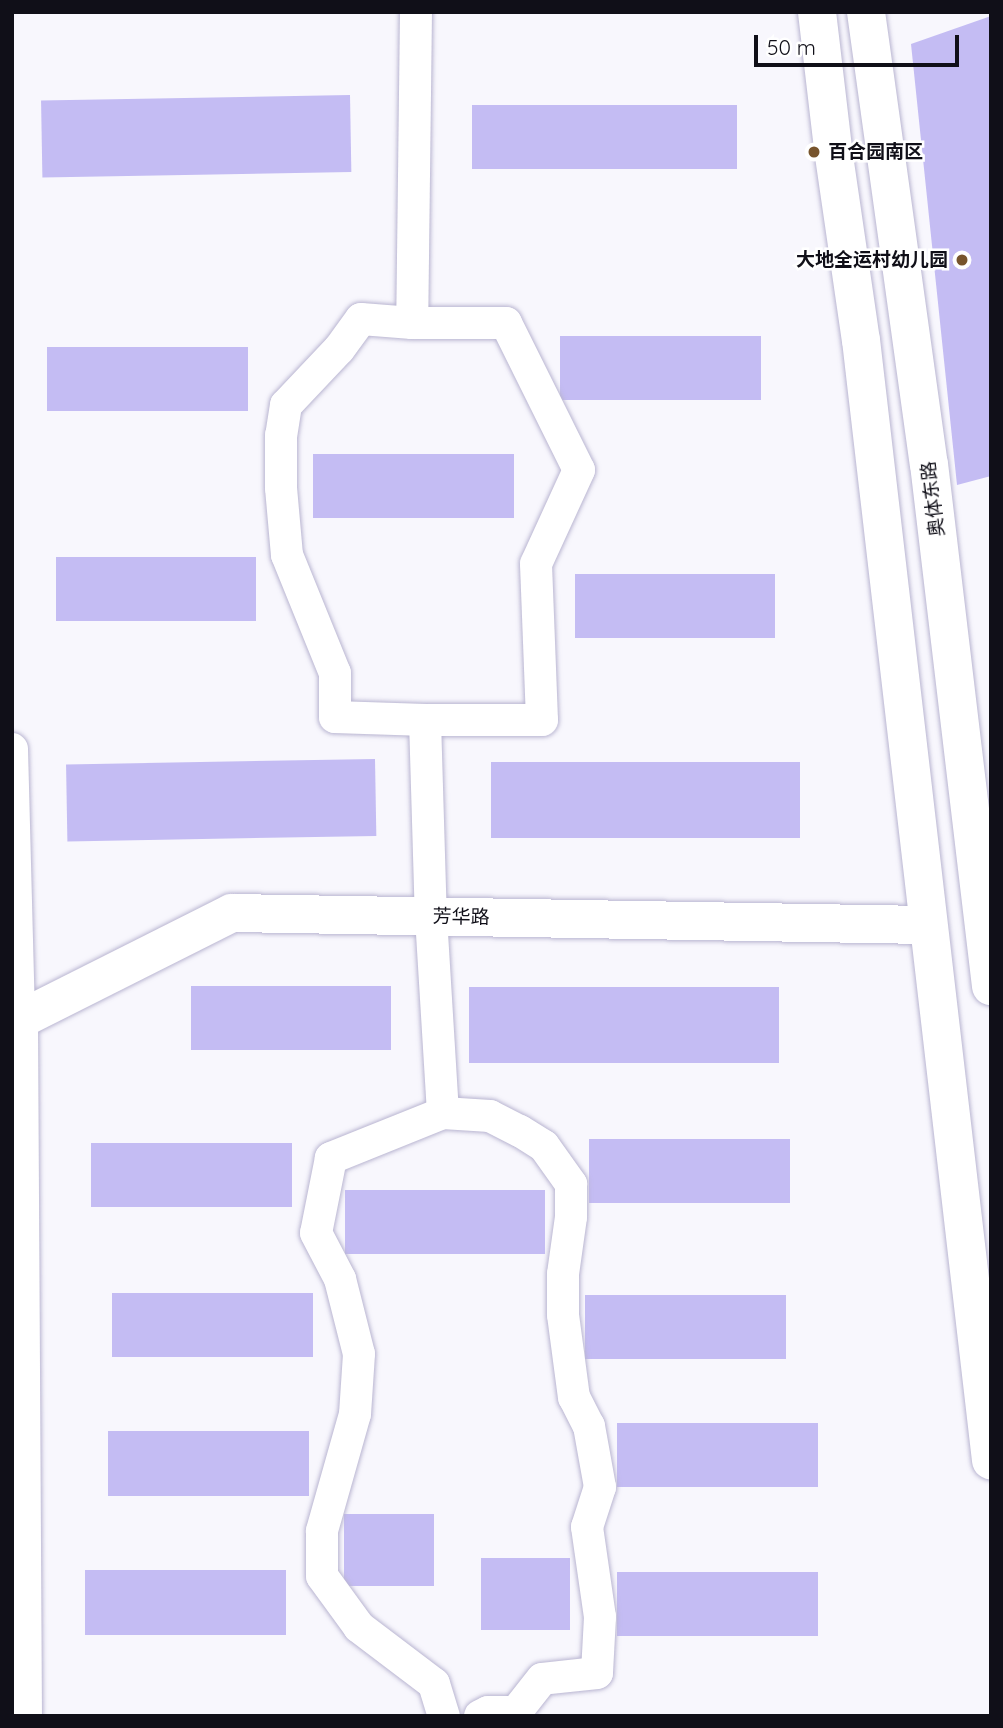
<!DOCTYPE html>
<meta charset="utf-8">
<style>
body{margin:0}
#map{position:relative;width:1003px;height:1728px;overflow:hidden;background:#f8f7fd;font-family:Quicksand,"Noto Sans SC",sans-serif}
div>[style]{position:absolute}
.building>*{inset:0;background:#c4bcf3;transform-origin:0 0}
.roads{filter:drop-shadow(0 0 2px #b9b5d1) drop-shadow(0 0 2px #b9b5d1)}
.street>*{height:32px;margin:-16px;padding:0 16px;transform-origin:16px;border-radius:16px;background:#fff}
.secondary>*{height:38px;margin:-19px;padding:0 19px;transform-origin:19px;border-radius:19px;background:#fff}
.dots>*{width:19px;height:19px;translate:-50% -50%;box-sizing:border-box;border:4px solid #fff;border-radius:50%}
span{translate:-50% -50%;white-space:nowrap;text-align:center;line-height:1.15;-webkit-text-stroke:5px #fff;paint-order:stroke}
.poi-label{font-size:19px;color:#100f18;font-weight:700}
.left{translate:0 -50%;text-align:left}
.right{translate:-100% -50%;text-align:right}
.street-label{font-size:19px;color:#100f18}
.frame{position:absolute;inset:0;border:14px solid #100f18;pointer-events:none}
.scale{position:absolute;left:754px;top:35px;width:205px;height:32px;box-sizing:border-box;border:4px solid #100f18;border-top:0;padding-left:9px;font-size:21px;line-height:24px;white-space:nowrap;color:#100f18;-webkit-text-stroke:5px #fff;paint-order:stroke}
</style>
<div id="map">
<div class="building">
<div style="clip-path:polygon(991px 16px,991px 476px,957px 485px,911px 44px)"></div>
<div style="left:350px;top:95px;width:77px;height:309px;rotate:89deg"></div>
<div style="left:472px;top:105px;width:265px;height:64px"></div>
<div style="left:560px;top:336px;width:201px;height:64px"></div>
<div style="left:47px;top:347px;width:201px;height:64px"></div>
<div style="left:313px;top:454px;width:201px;height:64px"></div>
<div style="left:56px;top:557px;width:200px;height:64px"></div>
<div style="left:575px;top:574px;width:200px;height:64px"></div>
<div style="left:375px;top:759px;width:77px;height:309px;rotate:89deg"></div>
<div style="left:800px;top:762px;width:76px;height:309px;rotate:90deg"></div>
<div style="left:191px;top:986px;width:200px;height:64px"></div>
<div style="left:779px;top:987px;width:76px;height:310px;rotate:90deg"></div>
<div style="left:589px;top:1139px;width:201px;height:64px"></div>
<div style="left:91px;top:1143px;width:201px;height:64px"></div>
<div style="left:345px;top:1190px;width:200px;height:64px"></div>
<div style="left:112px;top:1293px;width:201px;height:64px"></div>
<div style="left:585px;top:1295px;width:201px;height:64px"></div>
<div style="left:617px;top:1423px;width:201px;height:64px"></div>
<div style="left:108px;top:1431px;width:201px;height:65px"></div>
<div style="left:434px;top:1514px;width:72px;height:90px;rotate:90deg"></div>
<div style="left:481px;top:1558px;width:89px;height:72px"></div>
<div style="left:85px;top:1570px;width:201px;height:65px"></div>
<div style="left:617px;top:1572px;width:201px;height:64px"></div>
</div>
<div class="roads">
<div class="street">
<div style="left:416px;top:12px;width:311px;rotate:90.7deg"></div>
<div style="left:412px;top:323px;width:94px"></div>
<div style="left:506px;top:323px;width:164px;rotate:63.6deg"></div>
<div style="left:579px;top:470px;width:103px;rotate:114.6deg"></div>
<div style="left:536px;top:564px;width:156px;rotate:87.8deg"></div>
<div style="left:542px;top:720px;width:117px;rotate:180deg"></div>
<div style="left:425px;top:720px;width:197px;rotate:88.3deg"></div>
<div style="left:431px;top:917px;width:196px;rotate:86.5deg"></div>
<div style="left:443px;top:1113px;width:121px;rotate:158.1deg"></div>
<div style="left:331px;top:1158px;width:76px;rotate:101.3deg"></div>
<div style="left:316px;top:1233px;width:52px;rotate:62.4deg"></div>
<div style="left:340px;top:1279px;width:77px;rotate:75.8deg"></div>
<div style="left:359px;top:1354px;width:60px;rotate:93.8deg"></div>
<div style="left:355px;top:1414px;width:122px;rotate:105.8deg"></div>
<div style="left:322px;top:1531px;width:45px;rotate:90deg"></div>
<div style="left:322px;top:1576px;width:63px;rotate:54deg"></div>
<div style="left:359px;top:1627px;width:94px;rotate:37.2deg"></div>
<div style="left:434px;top:1684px;width:34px;rotate:73deg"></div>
<div style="left:412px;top:323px;width:51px;rotate:-175.5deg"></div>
<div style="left:361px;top:319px;width:37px;rotate:126deg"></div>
<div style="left:339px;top:349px;width:77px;rotate:133.4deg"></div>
<div style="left:286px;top:405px;width:30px;rotate:99deg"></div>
<div style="left:281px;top:435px;width:53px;rotate:90deg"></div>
<div style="left:281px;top:488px;width:67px;rotate:84.9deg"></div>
<div style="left:287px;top:555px;width:127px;rotate:67.9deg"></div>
<div style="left:335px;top:673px;width:44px;rotate:90deg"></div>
<div style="left:335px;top:717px;width:90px;rotate:1.9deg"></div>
<div style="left:12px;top:749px;width:271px;rotate:88.5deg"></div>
<div style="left:443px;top:1113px;width:47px;rotate:3.7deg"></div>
<div style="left:490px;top:1116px;width:34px;rotate:27deg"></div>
<div style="left:520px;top:1131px;width:28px;rotate:32deg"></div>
<div style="left:544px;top:1146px;width:47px;rotate:54.6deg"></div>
<div style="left:571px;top:1184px;width:33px;rotate:90deg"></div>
<div style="left:571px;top:1217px;width:58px;rotate:98deg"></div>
<div style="left:563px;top:1274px;width:41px;rotate:90deg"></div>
<div style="left:563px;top:1315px;width:83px;rotate:82.4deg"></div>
<div style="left:574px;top:1397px;width:33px;rotate:63deg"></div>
<div style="left:589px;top:1426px;width:62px;rotate:79.8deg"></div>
<div style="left:600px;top:1487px;width:42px;rotate:108deg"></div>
<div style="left:587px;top:1527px;width:91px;rotate:81.8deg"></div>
<div style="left:600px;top:1617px;width:56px;rotate:93.1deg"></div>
<div style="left:597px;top:1673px;width:55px;rotate:173.8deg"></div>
<div style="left:542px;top:1679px;width:42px;rotate:128.2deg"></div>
<div style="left:516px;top:1712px;width:28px;rotate:180deg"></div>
<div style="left:488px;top:1712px;width:9px;rotate:153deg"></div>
</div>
<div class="secondary">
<div style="left:817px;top:12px;width:138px;rotate:83.3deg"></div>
<div style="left:833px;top:149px;width:193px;rotate:81.7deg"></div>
<div style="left:861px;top:340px;width:1128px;rotate:83.38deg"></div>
<div style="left:866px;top:12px;width:456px;rotate:82.1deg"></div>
<div style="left:929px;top:464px;width:526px;rotate:83.23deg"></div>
<div style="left:23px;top:1716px;width:696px;rotate:-90.33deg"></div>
<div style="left:19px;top:1020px;width:238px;rotate:-26.7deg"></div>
<div style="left:232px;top:913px;width:696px;rotate:0.99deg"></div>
</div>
</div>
<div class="dots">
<div style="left:814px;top:152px;background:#77542d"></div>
<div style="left:962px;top:260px;background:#77542d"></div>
</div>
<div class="poi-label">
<span class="left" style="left:828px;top:152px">百合园南区</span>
<span class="right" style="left:948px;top:260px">大地全运村幼儿园</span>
</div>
<div class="street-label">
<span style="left:933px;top:499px;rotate:-97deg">奥体东路</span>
<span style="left:461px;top:917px;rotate:1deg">芳华路</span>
</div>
<div class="frame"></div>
<div class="scale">50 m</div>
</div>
